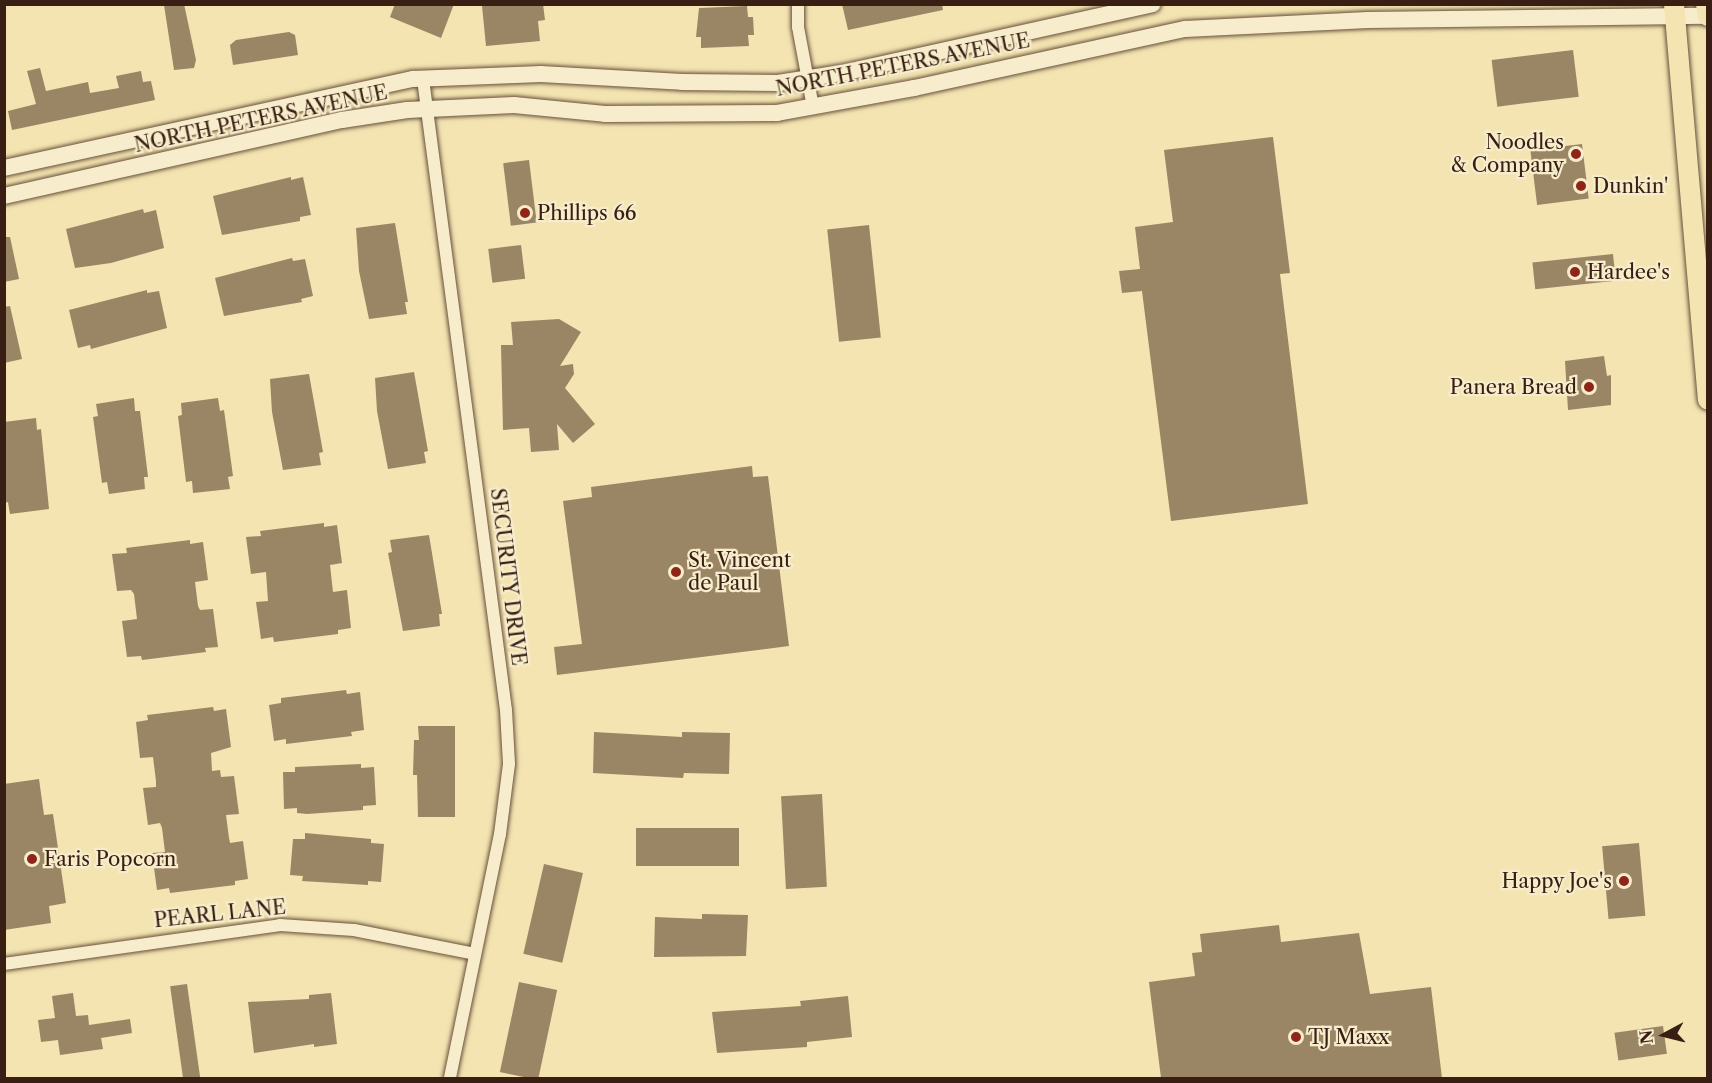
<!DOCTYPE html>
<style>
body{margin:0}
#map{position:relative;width:1712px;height:1083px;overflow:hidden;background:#f3e4b1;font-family:"Libre Caslon Text",serif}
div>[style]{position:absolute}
.building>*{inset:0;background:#9a8565;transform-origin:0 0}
.roads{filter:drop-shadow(0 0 2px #68503a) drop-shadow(0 0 2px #68503a)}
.street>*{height:12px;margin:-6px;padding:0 6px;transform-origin:6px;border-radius:6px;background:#f7edcc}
.secondary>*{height:16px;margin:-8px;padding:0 8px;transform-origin:8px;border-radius:8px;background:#f7edcc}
.primary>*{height:20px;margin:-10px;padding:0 10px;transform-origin:10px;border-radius:10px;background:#f3e4b1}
.dots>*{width:16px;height:16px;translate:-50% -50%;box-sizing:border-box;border:3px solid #f7edcc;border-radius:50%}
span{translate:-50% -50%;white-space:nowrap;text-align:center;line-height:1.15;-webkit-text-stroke:4.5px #f7edcc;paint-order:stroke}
.street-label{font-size:20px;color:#391f13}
.poi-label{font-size:20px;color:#391f13}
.right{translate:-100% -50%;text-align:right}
.left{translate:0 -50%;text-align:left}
.frame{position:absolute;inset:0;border:6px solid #391f13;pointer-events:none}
.north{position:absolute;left:1634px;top:1005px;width:60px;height:60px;-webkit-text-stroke:4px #f7edcc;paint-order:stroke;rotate:263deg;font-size:16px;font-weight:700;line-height:24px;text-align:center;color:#391f13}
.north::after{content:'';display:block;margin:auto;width:21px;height:27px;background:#391f13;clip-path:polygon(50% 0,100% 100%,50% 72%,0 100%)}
</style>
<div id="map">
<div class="building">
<div style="clip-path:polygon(184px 4px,196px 60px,194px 68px,174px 70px,164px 5px)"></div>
<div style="clip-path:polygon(395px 4px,454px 4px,441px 38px,390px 17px)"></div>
<div style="clip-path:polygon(492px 4px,543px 4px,545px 20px,538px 21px,540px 41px,486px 46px,482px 6px)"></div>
<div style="clip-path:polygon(842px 4px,942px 4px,943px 10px,848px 30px)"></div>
<div style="clip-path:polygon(747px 6px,748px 17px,753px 17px,754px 35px,748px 35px,749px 46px,701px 48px,701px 37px,696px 37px,699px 8px)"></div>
<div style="clip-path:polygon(289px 32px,295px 35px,298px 55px,233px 65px,230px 45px,236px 40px)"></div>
<div style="left:1573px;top:50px;width:47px;height:82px;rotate:83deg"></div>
<div style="clip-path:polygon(40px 68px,46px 91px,88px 82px,90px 93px,119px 88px,116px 76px,141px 71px,143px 82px,151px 81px,155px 100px,12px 130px,8px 111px,36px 104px,27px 71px)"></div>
<div style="clip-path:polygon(1273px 137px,1290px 273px,1280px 274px,1308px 504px,1171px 521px,1142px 291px,1122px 293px,1119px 271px,1140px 269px,1135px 227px,1173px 222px,1164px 150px)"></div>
<div style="left:1582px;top:144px;width:55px;height:52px;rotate:83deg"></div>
<div style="left:529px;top:160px;width:63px;height:26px;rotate:83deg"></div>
<div style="clip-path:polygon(291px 177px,291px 180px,303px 177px,311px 215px,300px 217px,300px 221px,222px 235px,213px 196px)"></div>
<div style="clip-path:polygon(143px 209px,144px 213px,156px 210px,164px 248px,111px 263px,75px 268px,66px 229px)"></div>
<div style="clip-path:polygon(395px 223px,408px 302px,405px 302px,407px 314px,369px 319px,359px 271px,356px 228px)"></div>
<div style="left:869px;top:225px;width:113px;height:42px;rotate:84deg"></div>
<div style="clip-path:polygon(4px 237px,10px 237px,19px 279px,4px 282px)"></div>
<div style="left:521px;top:245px;width:34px;height:33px;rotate:83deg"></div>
<div style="left:1613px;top:254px;width:27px;height:81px;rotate:84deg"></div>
<div style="clip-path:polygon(292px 258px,293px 261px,305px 259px,313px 296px,301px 299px,302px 302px,224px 316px,215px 278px)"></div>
<div style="clip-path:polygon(147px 290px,147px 293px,159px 291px,167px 328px,91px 349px,90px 345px,78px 348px,69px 310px)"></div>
<div style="clip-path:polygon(10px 306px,22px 359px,4px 363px,4px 307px)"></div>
<div style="clip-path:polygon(559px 319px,581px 332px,560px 366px,573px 364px,574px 374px,565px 388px,595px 424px,573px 443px,557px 424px,559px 450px,531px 452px,529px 428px,503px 430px,501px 345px,513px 345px,511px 322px)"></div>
<div style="clip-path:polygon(1604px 356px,1607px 376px,1611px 375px,1611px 405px,1568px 410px,1565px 361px)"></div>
<div style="clip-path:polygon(414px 372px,428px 451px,424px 452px,426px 463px,388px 469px,377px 411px,375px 378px)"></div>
<div style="clip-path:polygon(309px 374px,323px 452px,319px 453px,321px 465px,283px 470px,272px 412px,270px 379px)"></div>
<div style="clip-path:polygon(134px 398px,135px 411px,140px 411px,148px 477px,144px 477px,145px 489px,109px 494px,107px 482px,102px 483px,93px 417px,98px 416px,96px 404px)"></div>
<div style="clip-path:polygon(218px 398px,220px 411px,224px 410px,233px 476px,228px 477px,230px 489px,193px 493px,192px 481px,186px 482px,178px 416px,182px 415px,181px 403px)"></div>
<div style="clip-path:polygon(36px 418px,37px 430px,41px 429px,49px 509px,10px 514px,8px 502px,4px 503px,4px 422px)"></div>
<div style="clip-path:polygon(752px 466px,753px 477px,768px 476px,789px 646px,557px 675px,554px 647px,582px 644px,563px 501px,592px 497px,591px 487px)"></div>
<div style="clip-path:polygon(324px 523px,324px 527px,337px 525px,342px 563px,330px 565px,333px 592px,347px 590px,351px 628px,338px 630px,338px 634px,274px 642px,273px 637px,261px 639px,256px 602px,268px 601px,266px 572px,251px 574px,246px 537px,261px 536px,260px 531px)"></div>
<div style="clip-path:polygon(429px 535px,442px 614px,439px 614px,440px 626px,403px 631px,388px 553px,392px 552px,390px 540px)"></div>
<div style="clip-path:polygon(190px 540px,190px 544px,203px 542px,208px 580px,195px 582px,198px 606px,200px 610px,213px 609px,218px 647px,205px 648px,206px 652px,142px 660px,141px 656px,127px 657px,122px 621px,137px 619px,134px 594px,131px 590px,117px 591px,112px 554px,127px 553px,126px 548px)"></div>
<div style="clip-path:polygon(346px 690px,347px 694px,360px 692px,364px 730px,351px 732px,352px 736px,286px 744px,286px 739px,274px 741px,269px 705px,281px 703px,281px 698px)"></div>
<div style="clip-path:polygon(213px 707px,214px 711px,226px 709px,231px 747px,211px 753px,212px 771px,220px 770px,221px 777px,234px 776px,239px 814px,226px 815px,229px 838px,230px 843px,243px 841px,248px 879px,235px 881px,235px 885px,170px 893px,169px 888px,157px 890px,152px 853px,165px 852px,162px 828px,160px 823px,148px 825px,143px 788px,156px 787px,156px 781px,153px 757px,140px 758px,136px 722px,148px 720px,147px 715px)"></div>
<div style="clip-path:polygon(418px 726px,455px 726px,455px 817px,418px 817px,417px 775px,413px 775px,414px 740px,419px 740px)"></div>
<div style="clip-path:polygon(594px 732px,682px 737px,682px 732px,730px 733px,729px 774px,684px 773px,683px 778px,593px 773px)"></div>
<div style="clip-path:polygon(361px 764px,361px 768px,374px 767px,376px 805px,363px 806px,363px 810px,307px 814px,297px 813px,297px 808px,284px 809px,283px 772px,295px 772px,295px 767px)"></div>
<div style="clip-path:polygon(39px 779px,44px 815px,53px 814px,66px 903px,49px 906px,51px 923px,4px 930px,4px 784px)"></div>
<div style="left:822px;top:794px;width:93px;height:41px;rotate:87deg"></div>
<div style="left:636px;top:828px;width:103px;height:38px"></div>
<div style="clip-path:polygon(305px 833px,371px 839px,371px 843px,384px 844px,381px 882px,368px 881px,368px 885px,302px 881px,303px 876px,290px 875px,293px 839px,305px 839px)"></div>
<div style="left:1639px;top:843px;width:73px;height:37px;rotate:85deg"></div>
<div style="left:544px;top:864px;width:40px;height:92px;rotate:13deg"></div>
<div style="clip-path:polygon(702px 914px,748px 915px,746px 956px,654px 957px,655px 917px,702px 919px)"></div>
<div style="clip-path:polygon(1279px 925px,1281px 942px,1359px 933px,1370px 994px,1431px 987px,1442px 1078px,1161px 1078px,1149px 982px,1195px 976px,1192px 953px,1202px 952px,1200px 934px)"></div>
<div style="left:519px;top:982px;width:39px;height:92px;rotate:12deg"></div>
<div style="left:187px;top:984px;width:95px;height:17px;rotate:82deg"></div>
<div style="clip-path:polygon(73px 993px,76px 1016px,88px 1015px,89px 1025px,130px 1019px,132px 1033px,101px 1038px,103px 1049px,60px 1055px,58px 1040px,41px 1042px,38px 1020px,55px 1018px,52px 996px)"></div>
<div style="clip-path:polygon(331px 993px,337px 1044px,314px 1047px,314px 1044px,254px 1053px,248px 1002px,309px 999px,309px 995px)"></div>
<div style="clip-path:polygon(848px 996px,852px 1037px,807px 1042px,807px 1047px,717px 1053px,712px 1012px,801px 1006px,800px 1001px)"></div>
<div style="left:1663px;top:1026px;width:28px;height:49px;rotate:82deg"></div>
</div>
<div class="roads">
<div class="street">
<div style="left:798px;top:4px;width:23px;rotate:90deg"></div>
<div style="left:798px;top:27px;width:81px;rotate:79.4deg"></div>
<div style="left:423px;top:79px;width:636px;rotate:82.51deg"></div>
<div style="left:506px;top:710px;width:54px;rotate:86.8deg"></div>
<div style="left:509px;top:764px;width:71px;rotate:97.3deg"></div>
<div style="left:500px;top:834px;width:249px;rotate:101.6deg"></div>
<div style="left:4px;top:964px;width:279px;rotate:-8deg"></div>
<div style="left:280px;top:925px;width:74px;rotate:3.9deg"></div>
<div style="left:354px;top:930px;width:123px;rotate:11.2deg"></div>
</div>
<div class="secondary">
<div style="left:4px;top:168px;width:419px;rotate:-12.3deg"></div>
<div style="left:413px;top:79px;width:128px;rotate:-2.2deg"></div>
<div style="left:541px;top:74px;width:141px;rotate:3.2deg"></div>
<div style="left:682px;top:82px;width:96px;rotate:0.6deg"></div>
<div style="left:778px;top:83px;width:65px;rotate:-8.9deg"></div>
<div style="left:842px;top:73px;width:318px;rotate:-12.5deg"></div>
<div style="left:4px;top:196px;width:346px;rotate:-12.7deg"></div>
<div style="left:342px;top:120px;width:66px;rotate:-8.7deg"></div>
<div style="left:407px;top:110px;width:107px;rotate:-2.7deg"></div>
<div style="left:514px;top:105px;width:91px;rotate:5.6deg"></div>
<div style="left:605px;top:114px;width:172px;rotate:-0.3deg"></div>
<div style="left:777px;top:113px;width:139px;rotate:-10.3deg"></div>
<div style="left:914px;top:88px;width:277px;rotate:-12.3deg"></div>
<div style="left:1185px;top:29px;width:183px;rotate:-2.8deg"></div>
<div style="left:1368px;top:20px;width:339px;rotate:-0.7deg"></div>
</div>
<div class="primary">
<div style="left:1674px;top:4px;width:397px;rotate:85.1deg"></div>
<div style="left:1706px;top:4px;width:12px;rotate:81deg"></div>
</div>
</div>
<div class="dots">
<div style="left:1576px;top:154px;background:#8f2418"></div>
<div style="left:1581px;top:186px;background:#8f2418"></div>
<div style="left:525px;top:213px;background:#8f2418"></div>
<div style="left:1575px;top:272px;background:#8f2418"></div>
<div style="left:1589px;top:387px;background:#8f2418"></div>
<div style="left:676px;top:572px;background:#8f2418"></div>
<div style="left:32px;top:859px;background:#8f2418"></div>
<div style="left:1624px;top:881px;background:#8f2418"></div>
<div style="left:1296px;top:1037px;background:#8f2418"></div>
</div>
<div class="street-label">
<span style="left:903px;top:65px;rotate:-11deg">NORTH PETERS AVENUE</span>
<span style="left:261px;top:119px;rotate:-12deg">NORTH PETERS AVENUE</span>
<span style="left:508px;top:577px;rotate:83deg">SECURITY DRIVE</span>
<span style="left:220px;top:914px;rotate:-6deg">PEARL LANE</span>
</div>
<div class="poi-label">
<span class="right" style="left:1564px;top:154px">Noodles<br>&amp; Company</span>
<span class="left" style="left:1593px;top:186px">Dunkin'</span>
<span class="left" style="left:537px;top:213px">Phillips 66</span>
<span class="left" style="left:1587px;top:272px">Hardee's</span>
<span class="right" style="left:1577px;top:387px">Panera Bread</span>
<span class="left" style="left:688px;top:572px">St. Vincent<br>de Paul</span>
<span class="left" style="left:44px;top:859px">Faris Popcorn</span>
<span class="right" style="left:1612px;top:881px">Happy Joe's</span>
<span class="left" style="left:1308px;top:1037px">TJ Maxx</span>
</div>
<div class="frame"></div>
<div class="north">N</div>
</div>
